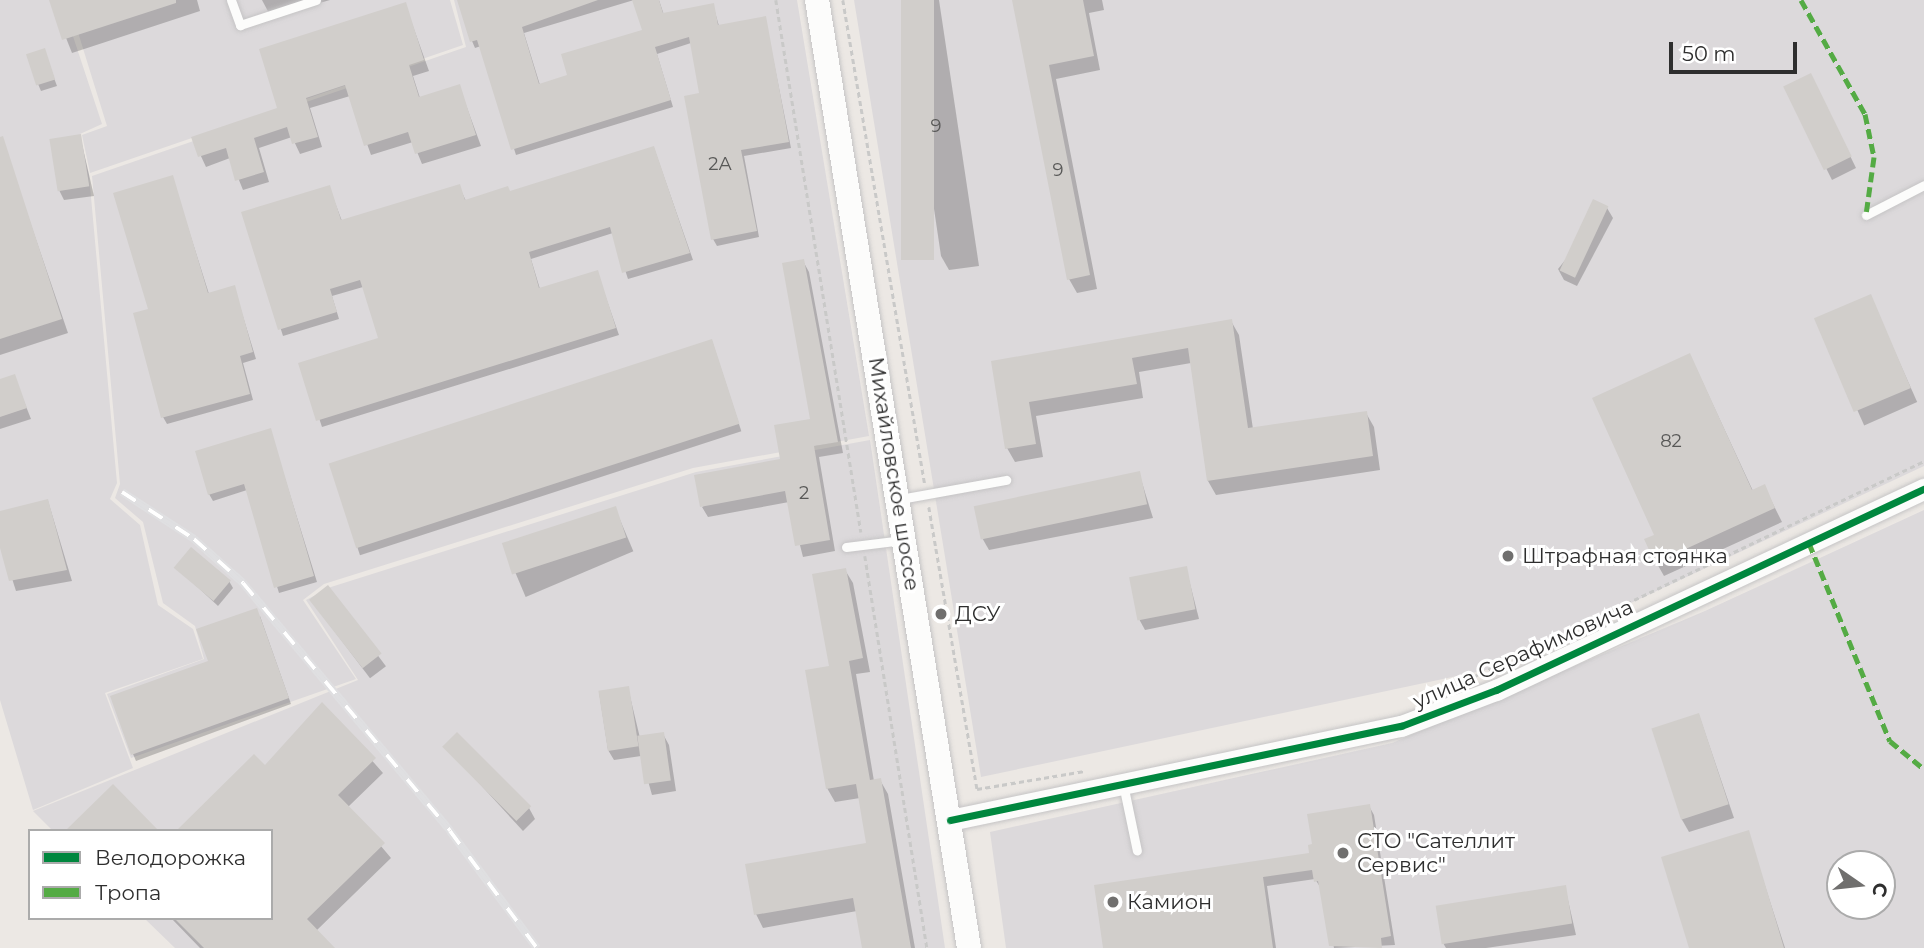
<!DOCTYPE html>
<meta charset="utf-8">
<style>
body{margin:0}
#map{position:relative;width:1924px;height:948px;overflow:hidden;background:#ece8e4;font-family:Montserrat,sans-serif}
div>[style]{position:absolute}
.industrial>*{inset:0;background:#dcd9db}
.shadow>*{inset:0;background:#0003;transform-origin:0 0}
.building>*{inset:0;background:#d1cecb;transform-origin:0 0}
.path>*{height:2.5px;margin-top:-1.25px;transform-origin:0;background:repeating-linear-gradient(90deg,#c9c9c8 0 5px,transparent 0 8.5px)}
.roads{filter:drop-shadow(0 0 2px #c5c4c5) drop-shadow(0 0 2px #c5c4c5)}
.service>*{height:9px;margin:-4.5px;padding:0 4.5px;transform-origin:4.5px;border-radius:4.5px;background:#fcfcfb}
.tertiary>*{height:21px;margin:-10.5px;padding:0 10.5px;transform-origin:10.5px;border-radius:10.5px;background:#fcfcfb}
.secondary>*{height:24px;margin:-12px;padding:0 12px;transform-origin:12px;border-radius:12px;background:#fcfcfb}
.rail>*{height:8px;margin-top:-4px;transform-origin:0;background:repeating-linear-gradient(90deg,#fff 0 16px,#dfdfe1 0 32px);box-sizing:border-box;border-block:2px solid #dfdfe1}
.quiet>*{height:5px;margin-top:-2.5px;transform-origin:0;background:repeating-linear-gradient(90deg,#54ab44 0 10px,transparent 0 15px)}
.cycleway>*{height:7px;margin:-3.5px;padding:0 3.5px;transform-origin:3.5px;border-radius:3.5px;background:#00873e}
.dots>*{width:19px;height:19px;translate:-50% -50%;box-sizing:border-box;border:4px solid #fff;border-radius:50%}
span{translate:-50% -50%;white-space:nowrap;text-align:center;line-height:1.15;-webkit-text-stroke:6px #fff;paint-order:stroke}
.number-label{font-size:18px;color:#585857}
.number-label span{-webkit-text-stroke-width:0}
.street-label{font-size:21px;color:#2e2e2e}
.poi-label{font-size:21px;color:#2e2e2e}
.left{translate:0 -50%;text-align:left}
.legend{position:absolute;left:28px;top:829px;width:245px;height:91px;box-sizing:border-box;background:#fff;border:2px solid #ababab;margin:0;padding:9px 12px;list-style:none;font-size:21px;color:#2e2e2e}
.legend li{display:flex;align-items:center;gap:14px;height:35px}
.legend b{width:35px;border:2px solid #ababab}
.north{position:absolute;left:1826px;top:850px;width:70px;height:70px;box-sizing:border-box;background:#fff;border:2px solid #ababab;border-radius:50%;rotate:104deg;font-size:19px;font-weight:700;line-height:28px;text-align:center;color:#2e2e2e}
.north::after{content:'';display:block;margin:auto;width:24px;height:32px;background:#706f6e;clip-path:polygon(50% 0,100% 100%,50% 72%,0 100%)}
.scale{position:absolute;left:1669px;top:42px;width:128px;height:32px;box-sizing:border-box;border:4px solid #2e2e2e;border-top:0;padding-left:9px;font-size:21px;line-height:24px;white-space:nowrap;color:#2e2e2e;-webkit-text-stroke:5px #fff;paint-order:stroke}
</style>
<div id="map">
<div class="industrial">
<div style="clip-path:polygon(0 0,61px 0,102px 124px,80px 134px,89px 175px,117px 483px,110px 499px,140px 525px,158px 605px,193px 629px,203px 659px,105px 693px,133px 768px,33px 810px,0 700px)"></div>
<div style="clip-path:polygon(68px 0,450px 0,463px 45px,90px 173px,82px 135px,107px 126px)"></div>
<div style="clip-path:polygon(454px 0,797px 0,869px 436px,693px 468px,324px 584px,303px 600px,356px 679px,131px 758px,107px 694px,204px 659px,195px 626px,163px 603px,143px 522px,115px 498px,120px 484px,92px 176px,466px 47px)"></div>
<div style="clip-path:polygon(854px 0,1924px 0,1924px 466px,1490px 669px,981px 777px)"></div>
<div style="clip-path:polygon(870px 440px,945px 948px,175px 948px,144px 918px,271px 918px,271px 831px,53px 831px,33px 811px,358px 680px,306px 600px,331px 587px,696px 472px)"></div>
<div style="clip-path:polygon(evenodd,1924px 510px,1924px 948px,1006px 948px,990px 832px,1392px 743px,1705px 611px,1924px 510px,1840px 864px,1882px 864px,1882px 906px,1840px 906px,1840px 864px)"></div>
</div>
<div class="shadow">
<div style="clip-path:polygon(51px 0,197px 0,200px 11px,72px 53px)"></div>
<div style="clip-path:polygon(262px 0,330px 0,271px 17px)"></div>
<div style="clip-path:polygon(459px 0,634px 0,524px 33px,540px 85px,570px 76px,644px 31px,634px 0,659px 0,664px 15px,713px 5px,719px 26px,765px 18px,791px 148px,744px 156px,759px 237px,717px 246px,713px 239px,701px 95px,691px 43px,657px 54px,673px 107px,516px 155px,481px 46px,475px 48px,472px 41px)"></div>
<div style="clip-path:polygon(903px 0,939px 0,979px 266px,949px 270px,941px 256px)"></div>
<div style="clip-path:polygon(1014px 0,1102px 0,1104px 10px,1089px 13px,1100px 70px,1056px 79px,1097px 289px,1077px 293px,1069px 279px)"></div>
<div style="clip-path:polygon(405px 4px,429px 71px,413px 76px,420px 98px,459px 86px,481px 146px,422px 164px,413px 142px,371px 155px,350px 96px,310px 108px,322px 147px,300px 154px,292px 137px,259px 148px,269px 182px,243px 190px,230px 158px,206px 167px,193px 139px,279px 109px)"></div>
<div style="clip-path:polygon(44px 51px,57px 86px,41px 91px,38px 84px)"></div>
<div style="clip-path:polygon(1816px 86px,1856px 168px,1832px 180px,1786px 88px)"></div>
<div style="clip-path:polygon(80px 136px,94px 196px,64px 200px,59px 190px,51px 141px)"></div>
<div style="clip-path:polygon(4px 146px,68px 333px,0 355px,0 148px)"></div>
<div style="clip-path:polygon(654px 148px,693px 260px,628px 279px,613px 233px,531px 259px,540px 289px,597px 272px,619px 335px,322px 427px,301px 364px,380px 339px,363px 287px,332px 296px,339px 319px,283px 336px,244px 213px,329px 187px,342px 221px,459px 186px,466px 201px,510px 193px)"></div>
<div style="clip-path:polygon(172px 177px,209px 294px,234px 287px,256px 359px,243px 363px,253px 400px,167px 424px,163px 417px)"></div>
<div style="clip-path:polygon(1607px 208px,1613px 218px,1577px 286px,1564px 280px,1558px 269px)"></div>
<div style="clip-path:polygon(803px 261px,809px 272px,843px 453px,819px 457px,835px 551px,803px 557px,789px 502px,708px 517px,702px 507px,782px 460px,812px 421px)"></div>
<div style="left:1870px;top:296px;width:116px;height:58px;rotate:66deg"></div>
<div style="clip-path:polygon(1231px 321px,1239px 335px,1253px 429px,1366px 413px,1374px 427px,1380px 470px,1216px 495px,1208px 481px,1191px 363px,1139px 372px,1143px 398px,1036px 416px,1043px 457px,1015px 462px,1007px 448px,993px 363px)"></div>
<div style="left:712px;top:341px;width:95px;height:401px;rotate:72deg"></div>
<div style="clip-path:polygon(1690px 355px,1753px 491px,1764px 486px,1782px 522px,1664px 576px,1656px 562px,1656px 536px)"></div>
<div style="clip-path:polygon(14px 376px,31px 419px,0 429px,0 381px)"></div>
<div style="clip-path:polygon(270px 430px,317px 582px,279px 593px,247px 490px,213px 501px,209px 494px)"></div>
<div style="clip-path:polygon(1139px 473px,1153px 518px,989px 550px,981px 536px)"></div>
<div style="clip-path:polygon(48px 501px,72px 581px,16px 591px,0 541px,0 513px)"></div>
<div style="left:615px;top:508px;width:47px;height:117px;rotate:67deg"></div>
<div style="clip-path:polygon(176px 567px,229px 581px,233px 588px,218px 606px)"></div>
<div style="clip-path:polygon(1186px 568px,1199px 619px,1145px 630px,1139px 619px)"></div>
<div style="clip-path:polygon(845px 570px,853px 583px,870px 672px,856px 674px,874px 781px,880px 780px,888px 794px,915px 948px,863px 948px,857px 911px,763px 928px,756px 914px,868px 844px,860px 798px,835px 802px,827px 788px,831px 667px)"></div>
<div style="left:327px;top:588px;width:98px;height:20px;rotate:53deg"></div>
<div style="clip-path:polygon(260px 616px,291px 704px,136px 761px,133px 754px,210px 662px)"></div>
<div style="clip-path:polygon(628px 688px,640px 738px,663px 734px,669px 745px,676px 791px,652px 795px,641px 756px,614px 760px,608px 750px,599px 692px)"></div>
<div style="clip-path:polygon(322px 704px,383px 773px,348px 807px,391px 858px,316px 931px,333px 948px,200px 948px,171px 918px,271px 918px,271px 831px,265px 768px)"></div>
<div style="clip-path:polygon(1699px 715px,1734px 818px,1689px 832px,1681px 818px)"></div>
<div style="clip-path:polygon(445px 746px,529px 808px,535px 819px,523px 831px)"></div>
<div style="clip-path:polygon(1369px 806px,1374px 815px,1395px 945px,1334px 948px,1322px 890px,1315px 879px,1267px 886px,1276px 948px,1104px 948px,1311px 855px)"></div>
<div style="clip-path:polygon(1748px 833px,1785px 948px,1691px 948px)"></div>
<div style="clip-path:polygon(1565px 887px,1576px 935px,1486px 948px,1446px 948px,1443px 943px)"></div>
</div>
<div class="building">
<div style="clip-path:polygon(49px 0,176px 0,176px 3px,62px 40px)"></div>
<div style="clip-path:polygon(457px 0,598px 0,522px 27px,539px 84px,567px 75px,561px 54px,642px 30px,632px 0,659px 0,663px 13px,714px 3px,718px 25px,766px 16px,789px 142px,741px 150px,757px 231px,711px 240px,684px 96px,699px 93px,689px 37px,655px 47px,671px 100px,511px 150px,477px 40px,470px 42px)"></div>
<div style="left:901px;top:0;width:33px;height:260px"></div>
<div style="clip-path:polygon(1012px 0,1083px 0,1094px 56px,1049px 65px,1090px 275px,1067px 280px)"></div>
<div style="clip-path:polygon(406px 2px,424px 60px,409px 65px,419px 97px,460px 84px,476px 135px,415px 154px,408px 132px,364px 146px,345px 85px,306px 98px,318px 137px,292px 144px,287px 127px,254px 138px,264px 172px,235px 181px,226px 148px,198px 157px,191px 137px,277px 108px,259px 49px)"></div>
<div style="left:45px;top:48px;width:33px;height:20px;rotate:72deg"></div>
<div style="left:1811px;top:73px;width:93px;height:31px;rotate:64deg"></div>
<div style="left:81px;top:134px;width:53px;height:32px;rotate:81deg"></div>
<div style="clip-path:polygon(3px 136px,62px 319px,0 339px,0 137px)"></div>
<div style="clip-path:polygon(654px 146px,690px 253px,622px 273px,610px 227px,529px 252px,539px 288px,598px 270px,616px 328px,316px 421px,298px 363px,378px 338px,360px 280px,330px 289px,337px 312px,278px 330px,241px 212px,330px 185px,341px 220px,460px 184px,465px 200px,508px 186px,510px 191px)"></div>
<div style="clip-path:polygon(173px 175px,208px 293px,235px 285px,253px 352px,240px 356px,250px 394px,161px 418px,133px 313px,148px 309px,113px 193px)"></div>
<div style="left:1593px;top:199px;width:17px;height:79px;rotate:25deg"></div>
<div style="clip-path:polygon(804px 259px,838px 442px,814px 446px,830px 540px,795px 546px,785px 491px,700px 507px,694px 475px,780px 459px,774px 425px,810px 419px,782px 263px)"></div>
<div style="left:1871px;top:294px;width:102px;height:62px;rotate:67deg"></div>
<div style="clip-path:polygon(1232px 319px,1248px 428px,1367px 411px,1373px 456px,1207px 481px,1188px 348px,1132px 358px,1137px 384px,1029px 402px,1036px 444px,1005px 449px,991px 361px)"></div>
<div style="left:712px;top:339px;width:89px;height:403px;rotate:72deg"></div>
<div style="clip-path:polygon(1690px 353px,1752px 490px,1765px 484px,1775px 508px,1655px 563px,1644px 539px,1654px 535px,1592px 398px)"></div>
<div style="clip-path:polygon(15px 374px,27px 408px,0 417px,0 379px)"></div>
<div style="clip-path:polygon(271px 428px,314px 576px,274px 588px,244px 484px,208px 495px,195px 451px)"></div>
<div style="left:1140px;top:471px;width:34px;height:170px;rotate:78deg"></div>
<div style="clip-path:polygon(48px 499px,67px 570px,9px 581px,0 548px,0 511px)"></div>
<div style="left:616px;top:506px;width:33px;height:120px;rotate:72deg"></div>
<div style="left:191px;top:547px;width:52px;height:27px;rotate:40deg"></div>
<div style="left:1187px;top:566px;width:44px;height:59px;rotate:79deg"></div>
<div style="clip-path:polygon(846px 568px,863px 658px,849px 661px,870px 780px,881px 778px,911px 948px,862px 948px,853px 898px,754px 915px,745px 864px,866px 843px,856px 784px,826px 789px,805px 670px,829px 666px,812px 574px)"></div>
<div style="left:328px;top:585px;width:87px;height:24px;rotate:52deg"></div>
<div style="clip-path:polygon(257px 608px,289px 698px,131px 755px,110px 696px,208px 661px,196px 629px)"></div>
<div style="left:629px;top:686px;width:61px;height:31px;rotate:81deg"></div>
<div style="clip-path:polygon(322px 702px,376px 758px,338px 795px,385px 843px,307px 919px,335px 948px,204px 948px,174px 918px,271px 918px,271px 831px,176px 831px,254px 754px,265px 765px)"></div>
<div style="left:1699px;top:713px;width:96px;height:50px;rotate:72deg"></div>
<div style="left:457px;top:732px;width:105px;height:21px;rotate:45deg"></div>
<div style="left:664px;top:732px;width:49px;height:27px;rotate:82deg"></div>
<div style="clip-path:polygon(113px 784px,159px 831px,65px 831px)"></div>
<div style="clip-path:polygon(1370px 804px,1391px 936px,1381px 938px,1382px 948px,1329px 946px,1318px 881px,1314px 882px,1312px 870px,1263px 877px,1273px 948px,1103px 948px,1094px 885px,1309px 853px,1308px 845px,1312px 844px,1307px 814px)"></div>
<div style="clip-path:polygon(1749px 830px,1784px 948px,1689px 948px,1661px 857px)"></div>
<div style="left:1566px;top:885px;width:39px;height:132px;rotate:81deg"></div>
</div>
<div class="path">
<div style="left:776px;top:0;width:539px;rotate:80.92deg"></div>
<div style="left:843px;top:0;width:490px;rotate:80.4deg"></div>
<div style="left:929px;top:507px;width:286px;rotate:80.3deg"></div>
<div style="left:977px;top:789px;width:109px;rotate:-9.5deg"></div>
<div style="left:865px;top:556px;width:397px;rotate:81deg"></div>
<div style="left:1473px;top:677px;width:500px;rotate:-25.59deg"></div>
</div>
<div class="roads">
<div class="service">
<div style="left:231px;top:0;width:27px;rotate:70deg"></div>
<div style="left:240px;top:25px;width:80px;rotate:-18.2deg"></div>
<div style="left:1866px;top:215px;width:65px;rotate:-27.3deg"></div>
<div style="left:900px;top:499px;width:108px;rotate:-10.2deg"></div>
<div style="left:846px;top:547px;width:57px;rotate:-7deg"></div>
<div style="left:1123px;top:784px;width:68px;rotate:78.2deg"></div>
</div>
<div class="tertiary">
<div style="left:950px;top:820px;width:461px;rotate:-11.8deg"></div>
<div style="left:1401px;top:726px;width:102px;rotate:-20.8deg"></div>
<div style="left:1496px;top:690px;width:473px;rotate:-25.2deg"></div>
</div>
<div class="secondary">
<div style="left:817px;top:0;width:960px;rotate:80.89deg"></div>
</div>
</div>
<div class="rail">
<div style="left:122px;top:492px;width:86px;rotate:33.1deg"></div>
<div style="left:194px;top:539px;width:66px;rotate:41.9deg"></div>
<div style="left:243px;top:583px;width:323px;rotate:50.1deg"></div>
<div style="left:450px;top:831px;width:146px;rotate:53.4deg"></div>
</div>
<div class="quiet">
<div style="left:1801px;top:0;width:131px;rotate:60.7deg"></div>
<div style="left:1865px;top:114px;width:44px;rotate:78.2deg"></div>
<div style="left:1874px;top:157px;width:59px;rotate:97.9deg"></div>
<div style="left:1809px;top:543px;width:214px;rotate:67.8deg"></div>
<div style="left:1890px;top:741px;width:44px;rotate:39.5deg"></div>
</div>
<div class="cycleway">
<div style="left:950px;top:820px;width:461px;rotate:-11.8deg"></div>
<div style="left:1401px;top:726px;width:102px;rotate:-20.8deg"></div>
<div style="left:1496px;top:690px;width:473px;rotate:-25.2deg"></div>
</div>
<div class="dots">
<div style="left:1508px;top:556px;background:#706f6e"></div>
<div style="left:941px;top:614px;background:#706f6e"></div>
<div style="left:1343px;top:853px;background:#706f6e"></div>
<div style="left:1113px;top:902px;background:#706f6e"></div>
</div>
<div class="number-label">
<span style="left:936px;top:126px">9</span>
<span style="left:720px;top:164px">2А</span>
<span style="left:1058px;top:170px">9</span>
<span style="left:1671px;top:441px">82</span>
<span style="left:804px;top:493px">2</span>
</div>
<div class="street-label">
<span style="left:894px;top:474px;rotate:81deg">Михайловское шоссе</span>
<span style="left:1523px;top:654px;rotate:-24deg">улица Серафимовича</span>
</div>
<div class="poi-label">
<span class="left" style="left:1522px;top:556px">Штрафная стоянка</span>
<span class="left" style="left:955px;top:614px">ДСУ</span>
<span class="left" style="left:1357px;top:853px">СТО "Сателлит<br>Сервис"</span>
<span class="left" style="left:1127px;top:902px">Камион</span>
</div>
<ul class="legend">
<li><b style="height:9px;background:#00873e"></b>Велодорожка</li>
<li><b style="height:9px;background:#54ab44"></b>Тропа</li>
</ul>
<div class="north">С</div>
<div class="scale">50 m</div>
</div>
